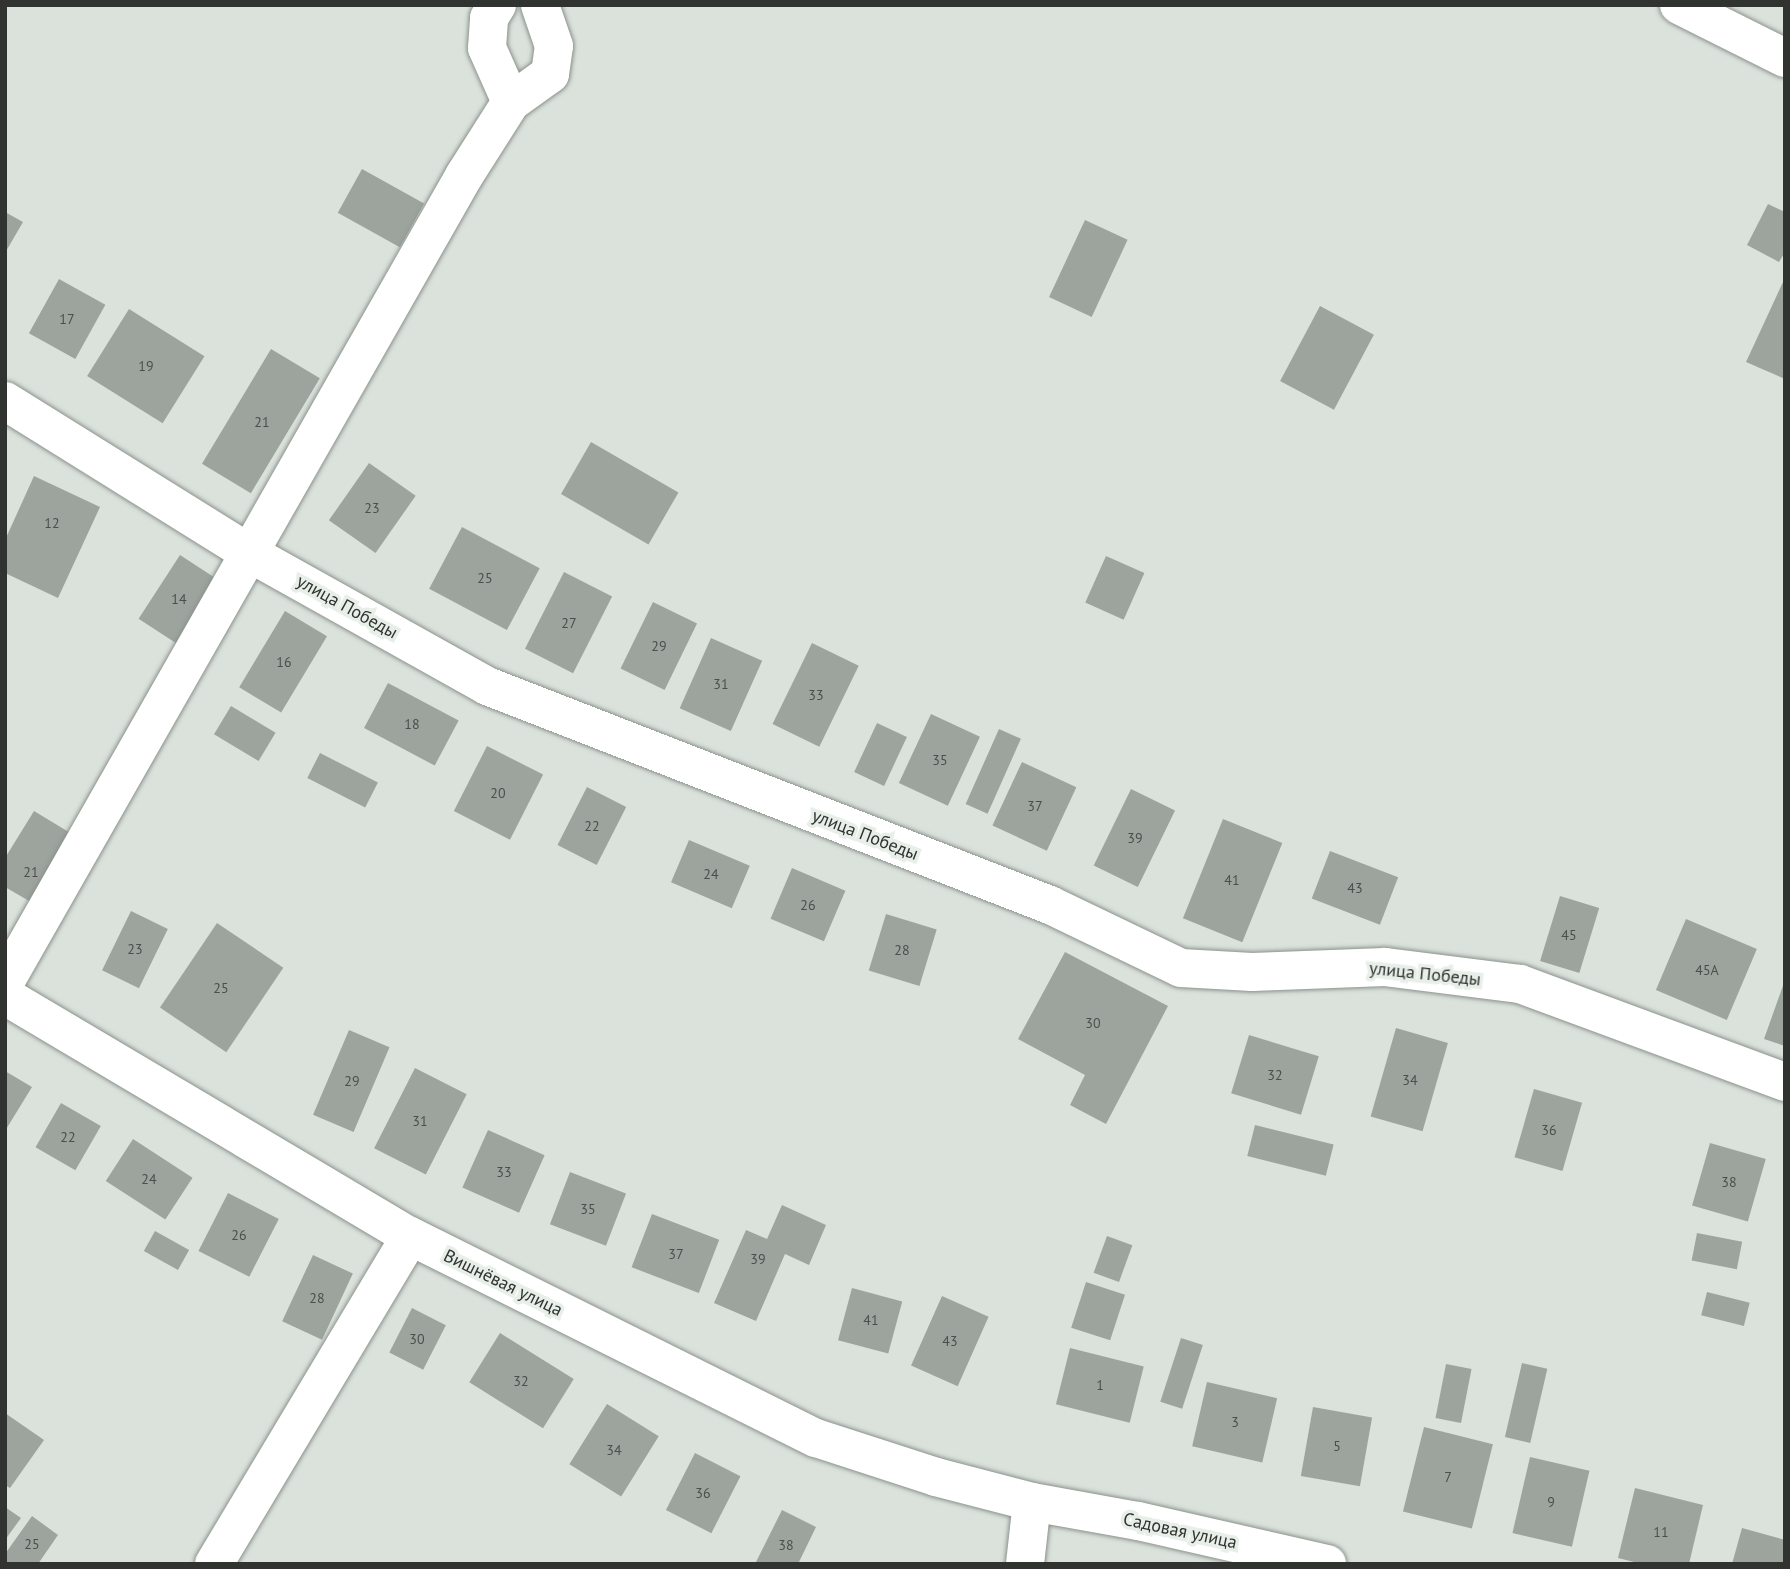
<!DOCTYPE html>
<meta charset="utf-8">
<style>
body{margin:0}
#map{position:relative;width:1790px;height:1569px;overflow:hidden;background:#dbe2dc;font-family:"PT Sans",sans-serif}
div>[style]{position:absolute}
.building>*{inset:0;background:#9da49e;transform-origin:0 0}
.roads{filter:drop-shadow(0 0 2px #8b928c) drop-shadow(0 0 2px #8b928c)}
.minor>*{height:38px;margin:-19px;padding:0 19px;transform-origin:19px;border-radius:19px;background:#fff}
span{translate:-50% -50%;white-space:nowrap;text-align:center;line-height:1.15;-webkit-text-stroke:7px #e8efe9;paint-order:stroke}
.number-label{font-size:14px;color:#4b4f4c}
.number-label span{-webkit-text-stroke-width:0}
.street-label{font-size:18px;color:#303330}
.frame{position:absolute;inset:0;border:7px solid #303330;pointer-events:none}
</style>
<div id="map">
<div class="building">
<div style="left:362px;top:169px;width:71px;height:50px;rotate:29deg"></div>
<div style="clip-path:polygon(1768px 204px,1785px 212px,1785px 252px,1779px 262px,1747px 245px)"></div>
<div style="clip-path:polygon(5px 212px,23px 222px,5px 253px)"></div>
<div style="left:1085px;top:220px;width:47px;height:85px;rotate:25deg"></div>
<div style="left:59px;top:279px;width:53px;height:62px;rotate:29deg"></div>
<div style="clip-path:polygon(1783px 282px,1785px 283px,1785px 379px,1746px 362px)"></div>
<div style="left:1320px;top:306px;width:61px;height:85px;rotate:28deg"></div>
<div style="left:129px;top:309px;width:89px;height:79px;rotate:32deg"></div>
<div style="left:271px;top:349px;width:57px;height:134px;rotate:31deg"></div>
<div style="left:591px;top:442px;width:101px;height:60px;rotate:30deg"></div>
<div style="left:369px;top:463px;width:57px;height:70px;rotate:35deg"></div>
<div style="clip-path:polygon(34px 476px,100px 507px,58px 598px,5px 573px,5px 540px)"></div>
<div style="left:462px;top:527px;width:88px;height:70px;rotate:28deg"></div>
<div style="left:180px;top:555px;width:48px;height:76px;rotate:33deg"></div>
<div style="left:1106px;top:556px;width:42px;height:51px;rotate:24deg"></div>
<div style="left:564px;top:572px;width:54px;height:86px;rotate:27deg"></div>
<div style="left:653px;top:602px;width:49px;height:74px;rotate:26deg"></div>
<div style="left:285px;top:611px;width:49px;height:89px;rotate:31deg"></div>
<div style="left:711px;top:638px;width:56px;height:77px;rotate:24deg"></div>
<div style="left:812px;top:643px;width:52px;height:90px;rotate:26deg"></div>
<div style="left:388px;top:683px;width:80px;height:51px;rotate:28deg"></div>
<div style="left:231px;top:706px;width:52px;height:33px;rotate:31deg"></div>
<div style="left:931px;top:714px;width:54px;height:76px;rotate:25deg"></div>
<div style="left:877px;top:723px;width:33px;height:54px;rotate:25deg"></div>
<div style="left:999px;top:729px;width:24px;height:82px;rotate:24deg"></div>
<div style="left:487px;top:746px;width:63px;height:73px;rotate:27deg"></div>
<div style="left:320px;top:753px;width:65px;height:28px;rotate:27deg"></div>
<div style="left:1022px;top:762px;width:60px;height:70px;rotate:25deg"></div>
<div style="left:587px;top:787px;width:44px;height:65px;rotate:27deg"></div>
<div style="left:1131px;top:789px;width:49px;height:85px;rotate:26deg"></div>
<div style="clip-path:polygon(34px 811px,77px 837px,36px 905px,5px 887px,5px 858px)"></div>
<div style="left:1223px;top:819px;width:64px;height:107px;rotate:22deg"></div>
<div style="left:689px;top:840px;width:66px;height:46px;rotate:23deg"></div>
<div style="left:1330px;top:851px;width:73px;height:51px;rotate:21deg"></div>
<div style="left:792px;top:868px;width:58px;height:55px;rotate:23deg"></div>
<div style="left:1560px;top:896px;width:41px;height:68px;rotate:17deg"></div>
<div style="left:131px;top:911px;width:41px;height:66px;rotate:26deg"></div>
<div style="left:886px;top:914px;width:53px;height:59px;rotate:17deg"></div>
<div style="left:1686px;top:919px;width:77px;height:77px;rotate:23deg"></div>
<div style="left:217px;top:923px;width:80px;height:102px;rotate:34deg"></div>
<div style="clip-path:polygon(1065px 952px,1168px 1006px,1106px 1124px,1070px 1105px,1085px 1075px,1018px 1039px)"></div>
<div style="clip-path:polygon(1785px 980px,1785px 1046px,1764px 1039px)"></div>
<div style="left:1396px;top:1028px;width:54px;height:92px;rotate:16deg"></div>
<div style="left:349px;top:1030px;width:44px;height:92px;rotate:23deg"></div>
<div style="left:1249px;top:1035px;width:73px;height:61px;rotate:17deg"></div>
<div style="left:415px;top:1068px;width:58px;height:90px;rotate:27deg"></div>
<div style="clip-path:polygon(5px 1071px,32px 1087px,5px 1131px)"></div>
<div style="left:1534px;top:1089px;width:50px;height:71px;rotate:16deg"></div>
<div style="left:61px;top:1103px;width:46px;height:51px;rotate:30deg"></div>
<div style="left:1255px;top:1125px;width:81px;height:32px;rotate:14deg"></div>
<div style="left:488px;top:1130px;width:62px;height:63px;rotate:24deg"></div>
<div style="left:133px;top:1139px;width:71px;height:50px;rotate:33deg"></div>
<div style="left:1710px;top:1143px;width:58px;height:65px;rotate:16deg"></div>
<div style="left:570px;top:1172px;width:60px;height:56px;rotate:21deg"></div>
<div style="left:228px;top:1193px;width:57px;height:65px;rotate:27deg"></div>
<div style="clip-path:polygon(782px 1205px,826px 1225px,809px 1265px,785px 1254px,756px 1321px,714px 1303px,746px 1230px,767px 1239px)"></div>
<div style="left:652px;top:1214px;width:72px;height:57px;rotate:21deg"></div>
<div style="left:155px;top:1231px;width:39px;height:23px;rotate:29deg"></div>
<div style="left:1697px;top:1233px;width:46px;height:28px;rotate:11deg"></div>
<div style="left:1107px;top:1236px;width:27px;height:39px;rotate:20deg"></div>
<div style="left:313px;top:1255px;width:44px;height:73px;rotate:25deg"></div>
<div style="left:1086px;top:1282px;width:41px;height:48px;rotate:18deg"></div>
<div style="left:852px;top:1288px;width:52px;height:54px;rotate:15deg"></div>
<div style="left:1707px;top:1292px;width:44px;height:24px;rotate:14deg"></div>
<div style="left:942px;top:1296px;width:51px;height:76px;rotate:24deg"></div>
<div style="left:412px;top:1308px;width:38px;height:50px;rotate:27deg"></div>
<div style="left:500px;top:1333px;width:87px;height:58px;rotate:32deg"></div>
<div style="left:1181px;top:1338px;width:23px;height:67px;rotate:18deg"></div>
<div style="left:1070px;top:1348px;width:76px;height:58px;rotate:14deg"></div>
<div style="left:1522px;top:1363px;width:26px;height:76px;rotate:13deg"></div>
<div style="left:1446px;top:1364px;width:26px;height:55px;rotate:11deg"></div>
<div style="left:1207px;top:1382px;width:72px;height:66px;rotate:13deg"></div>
<div style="left:607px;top:1404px;width:61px;height:71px;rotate:32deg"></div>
<div style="left:1313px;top:1407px;width:60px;height:70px;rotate:10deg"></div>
<div style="clip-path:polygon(5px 1413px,44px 1440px,10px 1488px,5px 1485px)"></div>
<div style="left:1424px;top:1427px;width:71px;height:87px;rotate:14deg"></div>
<div style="left:695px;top:1453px;width:51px;height:64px;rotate:27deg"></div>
<div style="left:1530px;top:1457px;width:61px;height:78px;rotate:13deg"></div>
<div style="clip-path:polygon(1635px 1488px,1703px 1505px,1689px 1564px,1642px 1564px,1618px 1558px)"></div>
<div style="clip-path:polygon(5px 1507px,21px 1518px,5px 1540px)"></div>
<div style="clip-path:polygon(782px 1510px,816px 1527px,798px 1564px,755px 1564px)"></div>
<div style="clip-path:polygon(32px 1516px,58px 1535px,38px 1564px,5px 1564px,5px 1554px)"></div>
<div style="clip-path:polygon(1742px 1528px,1785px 1540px,1785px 1564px,1732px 1564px)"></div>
</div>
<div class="roads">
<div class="minor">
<div style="left:1679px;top:5px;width:119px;rotate:26.6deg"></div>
<div style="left:511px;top:102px;width:48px;rotate:-35.7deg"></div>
<div style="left:550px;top:74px;width:28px;rotate:-82deg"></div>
<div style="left:554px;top:46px;width:43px;rotate:-108.9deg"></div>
<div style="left:5px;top:401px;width:290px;rotate:31.9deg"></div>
<div style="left:251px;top:554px;width:270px;rotate:29.2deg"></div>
<div style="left:487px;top:686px;width:604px;rotate:21.26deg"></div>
<div style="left:1050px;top:905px;width:145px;rotate:25.7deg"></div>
<div style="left:1181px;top:968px;width:71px;rotate:3.2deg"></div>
<div style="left:1252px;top:972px;width:133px;rotate:-2.2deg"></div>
<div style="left:1385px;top:967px;width:136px;rotate:7.2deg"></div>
<div style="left:1520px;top:984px;width:283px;rotate:20.3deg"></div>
<div style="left:5px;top:982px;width:928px;rotate:-60.34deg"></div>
<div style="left:464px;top:176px;width:88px;rotate:-57.6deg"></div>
<div style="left:511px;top:102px;width:59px;rotate:-114deg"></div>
<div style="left:487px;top:48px;width:30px;rotate:-86deg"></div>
<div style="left:489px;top:18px;width:15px;rotate:-58deg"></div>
<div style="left:5px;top:996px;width:471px;rotate:30.7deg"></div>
<div style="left:410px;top:1236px;width:453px;rotate:26.5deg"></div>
<div style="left:816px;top:1438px;width:126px;rotate:18deg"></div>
<div style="left:936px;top:1477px;width:99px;rotate:14.6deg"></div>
<div style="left:1032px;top:1502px;width:108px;rotate:10.2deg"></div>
<div style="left:1138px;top:1521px;width:194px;rotate:12.8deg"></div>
<div style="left:214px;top:1564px;width:382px;rotate:-59.1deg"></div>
<div style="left:1025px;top:1564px;width:62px;rotate:-83.6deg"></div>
</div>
</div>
<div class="number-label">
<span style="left:67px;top:319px">17</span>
<span style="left:146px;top:366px">19</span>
<span style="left:262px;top:422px">21</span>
<span style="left:372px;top:508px">23</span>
<span style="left:52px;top:523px">12</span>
<span style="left:485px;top:578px">25</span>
<span style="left:179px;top:599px">14</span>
<span style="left:569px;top:623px">27</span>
<span style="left:659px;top:646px">29</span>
<span style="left:284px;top:662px">16</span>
<span style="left:721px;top:684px">31</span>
<span style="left:816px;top:695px">33</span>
<span style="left:412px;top:724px">18</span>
<span style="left:940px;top:760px">35</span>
<span style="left:498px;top:793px">20</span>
<span style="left:1035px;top:806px">37</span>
<span style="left:592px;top:826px">22</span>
<span style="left:1135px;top:838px">39</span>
<span style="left:31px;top:872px">21</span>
<span style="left:711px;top:874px">24</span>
<span style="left:1232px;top:880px">41</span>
<span style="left:1355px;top:888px">43</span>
<span style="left:808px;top:905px">26</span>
<span style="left:1569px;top:935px">45</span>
<span style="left:135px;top:949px">23</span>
<span style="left:902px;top:950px">28</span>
<span style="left:1707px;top:970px">45А</span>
<span style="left:221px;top:988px">25</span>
<span style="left:1093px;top:1023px">30</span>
<span style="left:1275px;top:1075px">32</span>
<span style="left:1410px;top:1080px">34</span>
<span style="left:352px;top:1081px">29</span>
<span style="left:420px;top:1121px">31</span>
<span style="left:1549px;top:1130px">36</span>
<span style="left:68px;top:1137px">22</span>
<span style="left:504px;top:1172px">33</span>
<span style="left:149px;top:1179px">24</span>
<span style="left:1729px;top:1182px">38</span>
<span style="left:588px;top:1209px">35</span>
<span style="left:239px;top:1235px">26</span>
<span style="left:676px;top:1254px">37</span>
<span style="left:758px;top:1259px">39</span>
<span style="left:317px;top:1298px">28</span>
<span style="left:871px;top:1320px">41</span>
<span style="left:417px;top:1339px">30</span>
<span style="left:950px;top:1341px">43</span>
<span style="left:521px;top:1381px">32</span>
<span style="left:1100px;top:1385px">1</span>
<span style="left:1235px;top:1422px">3</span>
<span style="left:1337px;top:1446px">5</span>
<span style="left:614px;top:1450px">34</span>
<span style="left:1448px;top:1477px">7</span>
<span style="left:703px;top:1493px">36</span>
<span style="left:1551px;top:1502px">9</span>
<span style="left:1661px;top:1532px">11</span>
<span style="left:32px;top:1544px">25</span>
<span style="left:786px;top:1545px">38</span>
</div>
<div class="street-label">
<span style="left:347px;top:607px;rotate:29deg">улица Победы</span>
<span style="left:865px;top:835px;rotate:21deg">улица Победы</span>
<span style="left:1425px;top:974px;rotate:6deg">улица Победы</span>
<span style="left:503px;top:1283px;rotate:26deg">Вишнёвая улица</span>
<span style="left:1180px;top:1531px;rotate:12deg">Садовая улица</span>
</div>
<div class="frame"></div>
</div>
